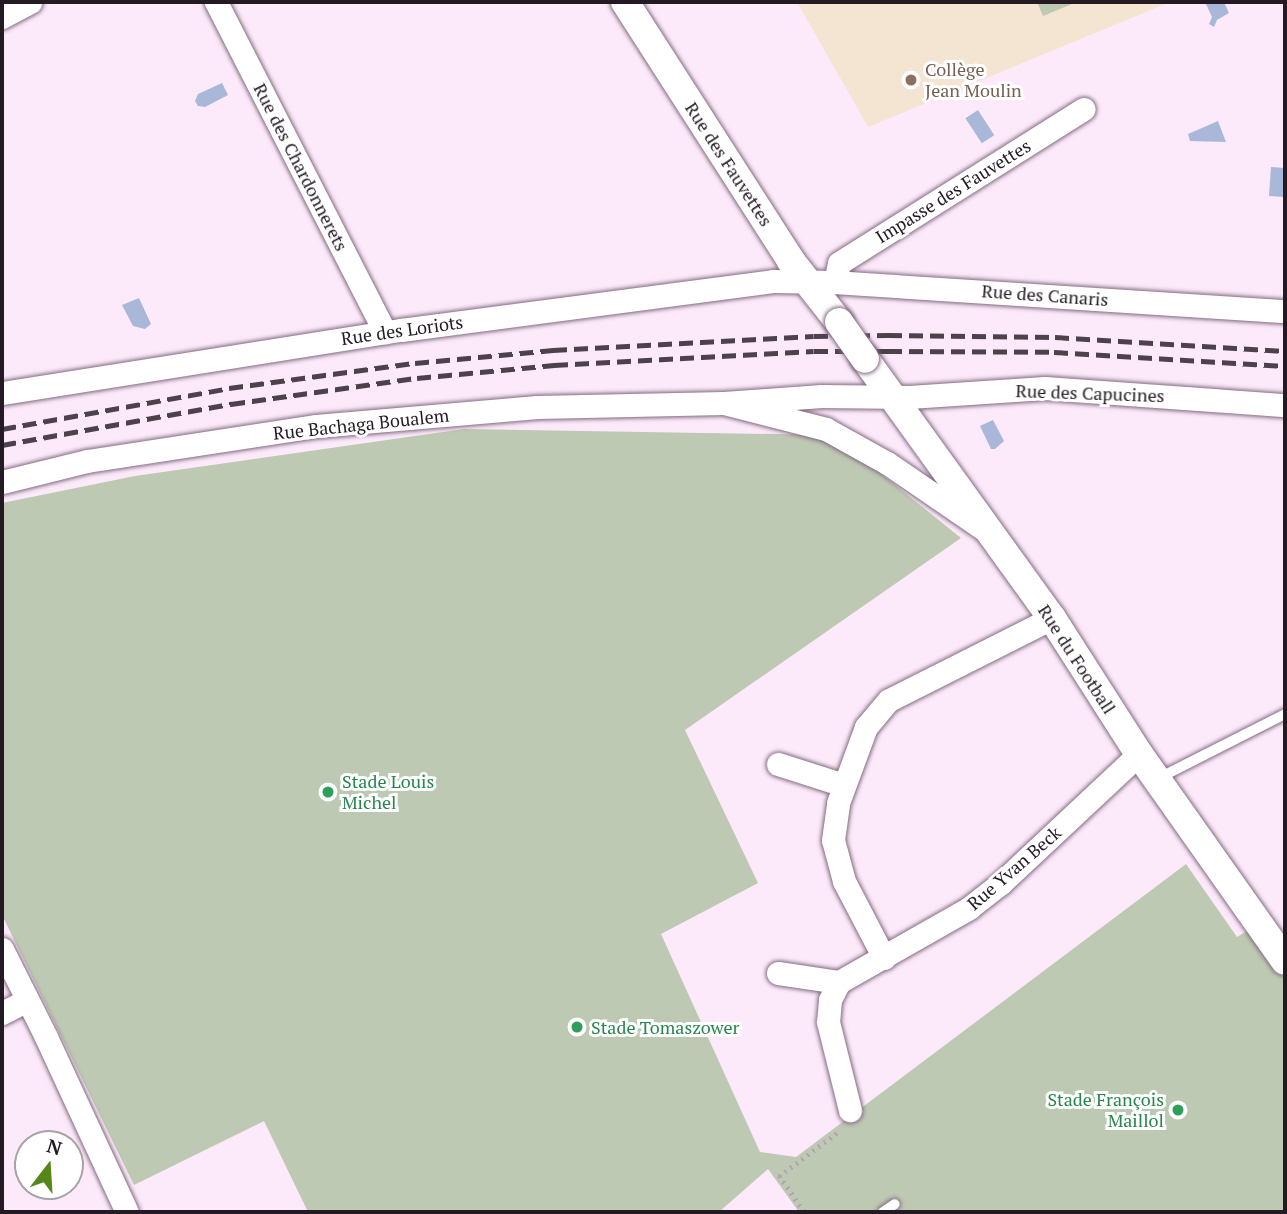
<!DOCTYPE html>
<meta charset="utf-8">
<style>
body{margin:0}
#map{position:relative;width:1287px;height:1214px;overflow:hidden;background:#fceafa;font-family:"PT Serif",serif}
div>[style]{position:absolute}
.education>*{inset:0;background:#f4e4d2}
.green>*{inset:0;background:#bec9b3}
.water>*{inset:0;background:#a9b8d8;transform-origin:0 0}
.path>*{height:4.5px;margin-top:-2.25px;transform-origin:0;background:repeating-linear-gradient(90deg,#b3a4b2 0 2px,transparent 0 7px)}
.roads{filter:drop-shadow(0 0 2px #846b82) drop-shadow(0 0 2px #846b82)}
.service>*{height:10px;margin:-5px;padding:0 5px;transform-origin:5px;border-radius:5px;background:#fff}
.minor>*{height:23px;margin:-11.5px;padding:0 11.5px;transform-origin:11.5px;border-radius:11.5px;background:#fff}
.tertiary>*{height:28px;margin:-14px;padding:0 14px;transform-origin:14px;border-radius:14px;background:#fff}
.rail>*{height:5px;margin-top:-2.5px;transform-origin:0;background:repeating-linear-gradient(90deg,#4d414c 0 14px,transparent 0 21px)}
.bridges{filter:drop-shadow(0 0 2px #846b82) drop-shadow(0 0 2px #846b82)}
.tertiary-bridge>*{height:28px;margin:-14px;padding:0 14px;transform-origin:14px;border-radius:14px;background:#fff}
.dots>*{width:19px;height:19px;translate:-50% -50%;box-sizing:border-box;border:4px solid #fff;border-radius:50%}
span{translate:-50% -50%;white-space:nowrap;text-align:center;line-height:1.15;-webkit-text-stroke:6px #fff;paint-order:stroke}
.education-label{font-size:18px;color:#785e54}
.left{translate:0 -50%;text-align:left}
.street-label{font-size:18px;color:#241a24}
.leisure-label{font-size:18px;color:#27864d}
.right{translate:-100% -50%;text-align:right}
.frame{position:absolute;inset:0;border:4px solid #241a24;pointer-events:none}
.north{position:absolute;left:14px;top:1130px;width:70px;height:70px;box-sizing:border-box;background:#fff;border:2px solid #a7a3a7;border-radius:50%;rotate:17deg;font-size:19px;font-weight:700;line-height:28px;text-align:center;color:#241a24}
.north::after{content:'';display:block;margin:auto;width:24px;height:32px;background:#54861a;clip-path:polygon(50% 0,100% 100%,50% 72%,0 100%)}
</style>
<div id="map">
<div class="education">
<div style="clip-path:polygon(797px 2px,1170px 2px,868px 127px)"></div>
</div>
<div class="green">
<div style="clip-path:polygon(1037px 2px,1077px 2px,1043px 16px)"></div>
<div style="clip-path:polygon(464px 429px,833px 435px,961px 538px,685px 730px,758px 883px,661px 934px,760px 1152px,796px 1157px,1186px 864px,1237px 937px,1252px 928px,1285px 977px,1285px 1212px,799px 1212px,768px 1169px,719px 1212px,308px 1212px,264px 1121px,134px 1185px,2px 915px,2px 503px,135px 476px)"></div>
</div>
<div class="water">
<div style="clip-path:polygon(1205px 2px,1224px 2px,1229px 13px,1217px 20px,1214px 27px,1209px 24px,1212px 17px)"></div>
<div style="clip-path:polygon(222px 83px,228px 95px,205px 107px,198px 106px,195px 101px,198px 94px)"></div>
<div style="left:978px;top:110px;width:30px;height:15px;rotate:57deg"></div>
<div style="clip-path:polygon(1218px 121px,1226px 142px,1190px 141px,1188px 134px)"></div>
<div style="left:1271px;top:167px;width:14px;height:29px;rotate:4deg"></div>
<div style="clip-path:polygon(139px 298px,151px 324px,145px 329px,133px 326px,122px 305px)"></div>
<div style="clip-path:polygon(993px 420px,1004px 441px,995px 449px,991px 449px,980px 426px)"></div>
</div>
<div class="path">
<div style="left:804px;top:1212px;width:44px;rotate:-124.8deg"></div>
<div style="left:779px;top:1176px;width:77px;rotate:-36.6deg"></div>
</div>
<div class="roads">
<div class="service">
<div style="left:1157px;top:779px;width:144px;rotate:-26.9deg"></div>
<div style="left:883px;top:1212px;width:14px;rotate:-34deg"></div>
</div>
<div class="minor">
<div style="left:216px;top:2px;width:371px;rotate:62.9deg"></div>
<div style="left:2px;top:17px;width:32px;rotate:-28deg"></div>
<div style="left:835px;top:282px;width:19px;rotate:-78deg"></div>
<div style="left:839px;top:263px;width:289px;rotate:-32.2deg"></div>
<div style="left:2px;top:393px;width:404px;rotate:-9deg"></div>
<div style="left:401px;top:330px;width:375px;rotate:-7.5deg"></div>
<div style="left:773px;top:281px;width:60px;rotate:1deg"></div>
<div style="left:833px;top:282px;width:453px;rotate:3.7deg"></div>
<div style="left:2px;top:482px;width:88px;rotate:-13.9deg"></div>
<div style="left:87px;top:461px;width:232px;rotate:-8.7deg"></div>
<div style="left:316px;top:426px;width:222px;rotate:-4.9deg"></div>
<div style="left:537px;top:407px;width:187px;rotate:-1.2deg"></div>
<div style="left:985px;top:530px;width:119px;rotate:-145.6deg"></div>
<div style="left:887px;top:463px;width:70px;rotate:-150.9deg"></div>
<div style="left:826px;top:429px;width:105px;rotate:-165.7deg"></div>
<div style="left:724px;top:403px;width:98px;rotate:-4.1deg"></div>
<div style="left:822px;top:396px;width:87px;rotate:0.7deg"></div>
<div style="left:909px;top:397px;width:136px;rotate:-3.8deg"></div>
<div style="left:1045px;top:388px;width:241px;rotate:4.1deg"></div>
<div style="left:778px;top:764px;width:69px;rotate:17.7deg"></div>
<div style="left:2px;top:949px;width:98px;rotate:63.4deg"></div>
<div style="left:46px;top:1037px;width:193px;rotate:65.2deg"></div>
<div style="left:884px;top:958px;width:87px;rotate:-117.5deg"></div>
<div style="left:844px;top:881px;width:42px;rotate:-105deg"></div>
<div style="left:833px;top:840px;width:37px;rotate:-82deg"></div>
<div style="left:838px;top:803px;width:81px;rotate:-69.8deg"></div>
<div style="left:866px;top:727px;width:35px;rotate:-50deg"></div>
<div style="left:889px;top:700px;width:182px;rotate:-26.7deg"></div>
<div style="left:778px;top:973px;width:62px;rotate:8.4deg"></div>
<div style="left:839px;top:982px;width:150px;rotate:-29.6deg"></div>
<div style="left:969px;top:908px;width:41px;rotate:-38deg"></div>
<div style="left:1001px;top:883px;width:189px;rotate:-43.1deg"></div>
<div style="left:839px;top:982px;width:20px;rotate:117deg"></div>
<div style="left:830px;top:1000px;width:22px;rotate:95deg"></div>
<div style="left:828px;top:1022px;width:91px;rotate:76deg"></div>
<div style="left:2px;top:1013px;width:28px;rotate:-27deg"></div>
</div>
<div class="tertiary">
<div style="left:625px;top:2px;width:308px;rotate:57.3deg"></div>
<div style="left:791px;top:261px;width:78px;rotate:51.8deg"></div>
<div style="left:865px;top:359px;width:319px;rotate:54.2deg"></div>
<div style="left:1052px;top:618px;width:161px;rotate:57.4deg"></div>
<div style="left:1139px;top:754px;width:253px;rotate:54.8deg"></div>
</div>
</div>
<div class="rail">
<div style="left:2px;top:429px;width:231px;rotate:-10.2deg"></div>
<div style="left:229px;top:388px;width:188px;rotate:-7.7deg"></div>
<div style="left:415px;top:363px;width:139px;rotate:-5.4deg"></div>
<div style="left:553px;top:350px;width:261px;rotate:-3.1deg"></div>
<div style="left:814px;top:336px;width:74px;rotate:-0.8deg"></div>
<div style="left:888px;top:335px;width:167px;rotate:0.7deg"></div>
<div style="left:1055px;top:337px;width:230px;rotate:3.5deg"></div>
<div style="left:2px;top:445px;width:233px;rotate:-10.2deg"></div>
<div style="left:231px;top:404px;width:188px;rotate:-8deg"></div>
<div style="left:417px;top:378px;width:138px;rotate:-5.4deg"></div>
<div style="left:554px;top:365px;width:260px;rotate:-3.1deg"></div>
<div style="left:814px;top:351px;width:74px"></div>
<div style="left:888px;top:351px;width:166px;rotate:0.3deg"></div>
<div style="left:1054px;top:352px;width:231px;rotate:3.5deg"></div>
</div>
<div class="bridges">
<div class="tertiary-bridge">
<div style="left:839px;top:322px;width:45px;rotate:54.9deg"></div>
</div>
</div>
<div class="dots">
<div style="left:911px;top:80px;background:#8d6e63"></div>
<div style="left:328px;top:792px;background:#2e9e5b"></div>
<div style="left:577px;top:1027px;background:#2e9e5b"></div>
<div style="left:1178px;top:1110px;background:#2e9e5b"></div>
</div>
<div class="education-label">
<span class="left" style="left:925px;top:80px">Collège<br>Jean Moulin</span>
</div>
<div class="street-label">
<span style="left:729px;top:164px;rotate:57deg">Rue des Fauvettes</span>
<span style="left:301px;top:167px;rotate:63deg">Rue des Chardonnerets</span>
<span style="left:953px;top:191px;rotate:-32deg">Impasse des Fauvettes</span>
<span style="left:1045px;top:295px;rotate:4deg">Rue des Canaris</span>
<span style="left:402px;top:330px;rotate:-8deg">Rue des Loriots</span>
<span style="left:1090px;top:393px;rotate:2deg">Rue des Capucines</span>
<span style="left:361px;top:424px;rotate:-6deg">Rue Bachaga Boualem</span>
<span style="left:1077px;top:659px;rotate:57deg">Rue du Football</span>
<span style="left:1014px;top:868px;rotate:-41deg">Rue Yvan Beck</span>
</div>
<div class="leisure-label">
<span class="left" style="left:342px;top:792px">Stade Louis<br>Michel</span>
<span class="left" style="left:591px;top:1027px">Stade Tomaszower</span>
<span class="right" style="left:1164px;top:1110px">Stade François<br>Maillol</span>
</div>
<div class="frame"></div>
<div class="north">N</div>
</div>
